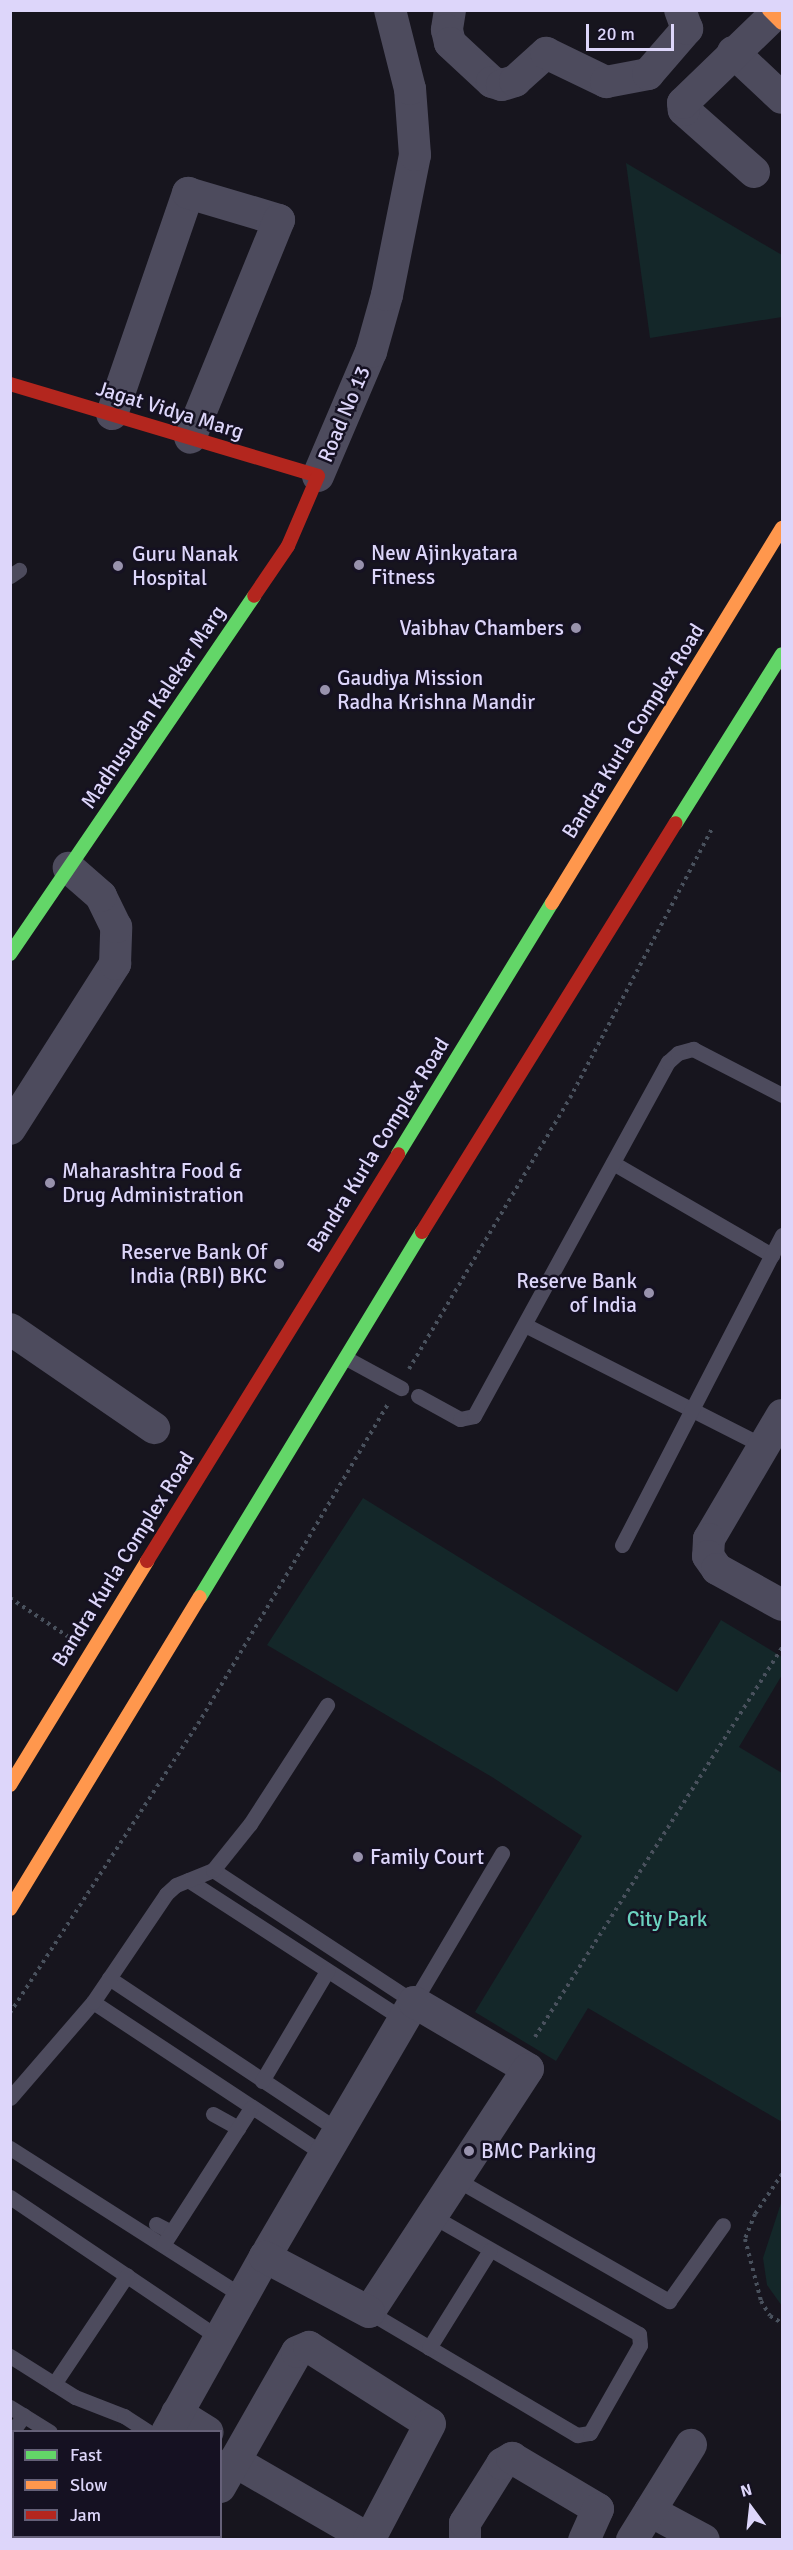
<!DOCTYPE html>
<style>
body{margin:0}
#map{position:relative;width:793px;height:2550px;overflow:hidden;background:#17151e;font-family:Signika,sans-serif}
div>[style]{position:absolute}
.green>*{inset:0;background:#142729}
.path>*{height:4px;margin-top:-2px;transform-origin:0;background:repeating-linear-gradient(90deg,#49515d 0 3px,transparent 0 7.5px)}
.lane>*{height:15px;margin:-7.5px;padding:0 7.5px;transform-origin:7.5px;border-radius:7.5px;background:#4d4b5d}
.street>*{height:32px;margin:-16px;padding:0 16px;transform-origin:16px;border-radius:16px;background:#4d4b5d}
.fast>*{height:14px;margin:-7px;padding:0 7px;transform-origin:7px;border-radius:7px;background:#63d668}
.slow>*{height:14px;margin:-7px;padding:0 7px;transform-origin:7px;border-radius:7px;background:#ff974d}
.jam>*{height:14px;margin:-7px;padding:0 7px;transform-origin:7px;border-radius:7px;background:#b3261e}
.dots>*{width:16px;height:16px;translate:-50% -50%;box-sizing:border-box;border:3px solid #151122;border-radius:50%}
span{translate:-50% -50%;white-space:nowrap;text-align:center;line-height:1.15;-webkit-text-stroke:5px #151122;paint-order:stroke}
.street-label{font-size:21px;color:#ddd6fa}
.poi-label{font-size:21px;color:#ddd6fa}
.left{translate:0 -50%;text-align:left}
.right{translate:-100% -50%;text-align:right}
.park-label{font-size:21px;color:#6bd1bf}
.frame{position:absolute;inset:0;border:12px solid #ddd6fa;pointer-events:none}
.legend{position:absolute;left:12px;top:2430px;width:210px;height:108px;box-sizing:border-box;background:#151122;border:2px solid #656078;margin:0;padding:8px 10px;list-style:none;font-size:18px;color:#ddd6fa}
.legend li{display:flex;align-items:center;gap:12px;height:30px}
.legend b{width:30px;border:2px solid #656078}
.north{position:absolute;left:721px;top:2478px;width:60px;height:60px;-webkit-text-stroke:4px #151122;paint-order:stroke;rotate:345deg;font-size:16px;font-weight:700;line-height:24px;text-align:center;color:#ddd6fa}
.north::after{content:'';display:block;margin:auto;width:21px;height:27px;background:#ddd6fa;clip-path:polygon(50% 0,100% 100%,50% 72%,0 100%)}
.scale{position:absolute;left:586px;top:24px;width:88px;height:27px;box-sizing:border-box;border:3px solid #ddd6fa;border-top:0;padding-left:8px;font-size:18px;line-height:21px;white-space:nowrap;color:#ddd6fa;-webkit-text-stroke:4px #151122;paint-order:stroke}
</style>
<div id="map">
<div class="green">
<div style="clip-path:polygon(626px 163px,782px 255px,782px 317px,650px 338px)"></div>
<div style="clip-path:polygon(363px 1498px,677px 1692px,721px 1620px,782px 1657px,782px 1675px,739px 1747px,782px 1773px,782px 2122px,588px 2008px,556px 2061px,475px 2012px,582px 1836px,492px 1777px,267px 1645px)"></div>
<div style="clip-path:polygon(782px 2200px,782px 2306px,767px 2285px,763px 2258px)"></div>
</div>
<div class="path">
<div style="left:409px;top:1369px;width:315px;rotate:-59.3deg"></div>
<div style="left:570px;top:1098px;width:304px;rotate:-62.2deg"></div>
<div style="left:10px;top:1598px;width:69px;rotate:33.7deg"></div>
<div style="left:10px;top:2013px;width:345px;rotate:-57deg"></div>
<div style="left:198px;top:1724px;width:372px;rotate:-59.3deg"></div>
<div style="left:535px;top:2037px;width:461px;rotate:-57.6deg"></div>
<div style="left:782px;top:2174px;width:48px;rotate:124deg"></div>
<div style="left:755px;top:2214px;width:27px;rotate:112deg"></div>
<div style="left:745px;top:2239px;width:64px;rotate:75.5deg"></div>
<div style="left:761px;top:2301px;width:17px;rotate:59deg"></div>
<div style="left:770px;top:2316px;width:14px;rotate:30deg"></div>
</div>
<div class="lane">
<div style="left:10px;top:576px;width:11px;rotate:-34deg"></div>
<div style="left:613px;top:1163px;width:184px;rotate:30.1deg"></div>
<div style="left:525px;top:1325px;width:268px;rotate:26.9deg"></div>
<div style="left:346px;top:1358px;width:63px;rotate:28.6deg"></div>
<div style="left:418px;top:1396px;width:48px;rotate:28.7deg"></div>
<div style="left:460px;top:1419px;width:14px;rotate:-12deg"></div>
<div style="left:474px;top:1416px;width:404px;rotate:-61.3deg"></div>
<div style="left:668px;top:1062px;width:13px;rotate:-42deg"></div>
<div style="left:678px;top:1053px;width:16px;rotate:-15deg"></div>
<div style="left:693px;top:1049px;width:100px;rotate:27.3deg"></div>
<div style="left:622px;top:1545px;width:349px;rotate:-62.7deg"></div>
<div style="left:213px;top:1870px;width:240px;rotate:33.3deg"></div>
<div style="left:414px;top:2002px;width:173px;rotate:-59.4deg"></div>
<div style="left:188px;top:1880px;width:257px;rotate:32.9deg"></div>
<div style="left:109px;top:1978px;width:276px;rotate:33.6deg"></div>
<div style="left:93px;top:2002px;width:278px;rotate:33.4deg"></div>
<div style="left:262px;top:2081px;width:128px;rotate:-59.4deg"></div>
<div style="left:10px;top:2098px;width:127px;rotate:-49.2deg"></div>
<div style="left:93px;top:2002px;width:130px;rotate:-55.9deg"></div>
<div style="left:166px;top:1894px;width:13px;rotate:-42deg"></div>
<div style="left:176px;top:1885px;width:40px;rotate:-22deg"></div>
<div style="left:213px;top:1870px;width:59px;rotate:-51.2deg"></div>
<div style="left:250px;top:1824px;width:142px;rotate:-57.1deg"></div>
<div style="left:213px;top:2114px;width:29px;rotate:29deg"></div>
<div style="left:10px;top:2148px;width:275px;rotate:32.5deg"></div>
<div style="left:454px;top:2178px;width:248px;rotate:29.8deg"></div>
<div style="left:669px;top:2301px;width:93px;rotate:-54.6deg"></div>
<div style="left:10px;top:2197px;width:252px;rotate:34deg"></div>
<div style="left:156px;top:2224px;width:17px;rotate:28deg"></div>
<div style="left:163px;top:2245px;width:163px;rotate:-57.3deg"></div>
<div style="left:369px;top:2312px;width:242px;rotate:30.6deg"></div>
<div style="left:577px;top:2435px;width:13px;rotate:-9deg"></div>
<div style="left:590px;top:2433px;width:101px;rotate:-60.4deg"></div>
<div style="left:640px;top:2345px;width:11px;rotate:-95deg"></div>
<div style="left:639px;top:2334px;width:241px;rotate:-150.3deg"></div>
<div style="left:429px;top:2348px;width:115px;rotate:-58.1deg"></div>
<div style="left:10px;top:2356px;width:77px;rotate:32.2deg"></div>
<div style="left:75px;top:2397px;width:53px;rotate:21.2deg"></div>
<div style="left:124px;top:2416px;width:30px;rotate:33deg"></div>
<div style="left:54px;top:2384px;width:131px;rotate:-56.2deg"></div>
<div style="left:10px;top:2407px;width:47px;rotate:32deg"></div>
<div style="left:10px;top:2435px;width:24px;rotate:-55deg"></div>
</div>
<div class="street">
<div style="left:450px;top:10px;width:20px;rotate:99deg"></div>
<div style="left:447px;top:30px;width:13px;rotate:77deg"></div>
<div style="left:450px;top:43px;width:57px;rotate:42.9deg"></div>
<div style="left:492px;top:82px;width:10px;rotate:17deg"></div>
<div style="left:502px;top:85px;width:14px;rotate:-17deg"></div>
<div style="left:515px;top:81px;width:42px;rotate:-42.1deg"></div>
<div style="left:546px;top:53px;width:67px;rotate:25.8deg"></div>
<div style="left:606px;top:82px;width:43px;rotate:-10.8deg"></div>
<div style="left:648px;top:74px;width:60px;rotate:-49.1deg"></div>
<div style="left:687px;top:29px;width:20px;rotate:-110deg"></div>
<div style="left:733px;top:52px;width:67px;rotate:43.2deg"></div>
<div style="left:754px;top:172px;width:94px;rotate:-138.5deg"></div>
<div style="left:684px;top:110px;width:7px;rotate:-98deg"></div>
<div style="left:683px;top:103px;width:127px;rotate:-44deg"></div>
<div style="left:112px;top:414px;width:234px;rotate:-71deg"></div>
<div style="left:188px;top:193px;width:95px;rotate:16.5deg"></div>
<div style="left:279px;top:220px;width:235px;rotate:112.2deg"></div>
<div style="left:318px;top:476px;width:135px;rotate:-66.9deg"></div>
<div style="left:371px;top:352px;width:59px;rotate:-74.3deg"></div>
<div style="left:387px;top:295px;width:143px;rotate:-78.7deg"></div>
<div style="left:415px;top:155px;width:66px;rotate:-94.3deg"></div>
<div style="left:410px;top:89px;width:81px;rotate:-104.2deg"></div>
<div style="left:10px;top:1129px;width:196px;rotate:-57.5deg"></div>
<div style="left:115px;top:964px;width:37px;rotate:-88deg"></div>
<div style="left:116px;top:927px;width:34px;rotate:-116deg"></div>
<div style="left:101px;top:896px;width:43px;rotate:-138.8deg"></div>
<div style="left:10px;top:1329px;width:175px;rotate:34.5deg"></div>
<div style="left:782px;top:1415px;width:144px;rotate:120.5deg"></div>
<div style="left:709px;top:1539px;width:17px;rotate:93deg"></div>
<div style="left:708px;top:1556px;width:16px;rotate:55deg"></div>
<div style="left:717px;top:1569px;width:74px;rotate:29deg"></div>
<div style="left:177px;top:2413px;width:36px;rotate:32deg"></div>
<div style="left:167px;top:2432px;width:201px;rotate:-60.8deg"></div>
<div style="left:265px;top:2257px;width:295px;rotate:-59.7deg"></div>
<div style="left:414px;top:2002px;width:132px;rotate:30.4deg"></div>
<div style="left:528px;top:2069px;width:290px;rotate:123.2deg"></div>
<div style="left:369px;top:2312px;width:118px;rotate:-152.1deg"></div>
<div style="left:234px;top:2461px;width:156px;rotate:30deg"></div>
<div style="left:220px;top:2487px;width:155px;rotate:-60.3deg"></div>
<div style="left:297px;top:2352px;width:13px;rotate:-23deg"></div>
<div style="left:309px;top:2347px;width:143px;rotate:32.5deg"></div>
<div style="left:430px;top:2424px;width:131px;rotate:117.7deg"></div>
<div style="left:650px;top:2511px;width:61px;rotate:28.2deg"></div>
<div style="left:102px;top:2540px;width:4px;rotate:-63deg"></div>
<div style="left:192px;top:2540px;width:4px;rotate:-76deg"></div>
<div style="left:465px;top:2540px;width:17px;rotate:-90deg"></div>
<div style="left:465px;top:2523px;width:70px;rotate:-57.9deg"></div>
<div style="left:502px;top:2464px;width:12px;rotate:-31deg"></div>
<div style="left:512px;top:2458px;width:100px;rotate:30.7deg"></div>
<div style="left:598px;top:2509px;width:34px;rotate:114deg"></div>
<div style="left:632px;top:2540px;width:112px;rotate:-58.2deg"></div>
</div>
<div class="fast">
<div style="left:676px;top:823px;width:199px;rotate:-57.9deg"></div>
<div style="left:10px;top:954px;width:433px;rotate:-55.7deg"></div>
<div style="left:398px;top:1154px;width:294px;rotate:-58.5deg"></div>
<div style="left:200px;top:1597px;width:427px;rotate:-58.7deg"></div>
</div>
<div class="slow">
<div style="left:769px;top:10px;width:18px;rotate:45deg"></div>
<div style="left:552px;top:903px;width:440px;rotate:-58.5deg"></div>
<div style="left:10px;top:1785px;width:263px;rotate:-58.5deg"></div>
<div style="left:10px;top:1909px;width:365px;rotate:-58.7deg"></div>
</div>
<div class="jam">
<div style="left:10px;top:384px;width:321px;rotate:16.6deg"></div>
<div style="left:318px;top:476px;width:76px;rotate:113.2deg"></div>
<div style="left:288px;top:546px;width:60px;rotate:124.2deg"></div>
<div style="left:422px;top:1232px;width:481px;rotate:-58.2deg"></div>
<div style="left:147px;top:1561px;width:478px;rotate:-58.3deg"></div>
</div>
<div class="dots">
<div style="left:359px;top:565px;background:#9892ad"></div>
<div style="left:118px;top:566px;background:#9892ad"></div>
<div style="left:576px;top:628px;background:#9892ad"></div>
<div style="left:325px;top:690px;background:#9892ad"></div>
<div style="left:50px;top:1183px;background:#9892ad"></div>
<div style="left:279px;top:1264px;background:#9892ad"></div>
<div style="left:649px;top:1293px;background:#9892ad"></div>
<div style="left:358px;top:1857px;background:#9892ad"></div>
<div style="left:469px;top:2151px;background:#9892ad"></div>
</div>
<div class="street-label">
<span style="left:170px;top:410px;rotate:17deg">Jagat Vidya Marg</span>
<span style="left:344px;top:414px;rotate:-67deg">Road No 13</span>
<span style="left:153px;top:707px;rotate:-56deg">Madhusudan Kalekar Marg</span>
<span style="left:633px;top:731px;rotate:-58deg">Bandra Kurla Complex Road</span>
<span style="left:378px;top:1145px;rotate:-58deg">Bandra Kurla Complex Road</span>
<span style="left:123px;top:1559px;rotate:-58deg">Bandra Kurla Complex Road</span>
</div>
<div class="poi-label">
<span class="left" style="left:371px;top:565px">New Ajinkyatara<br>Fitness</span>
<span class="left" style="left:132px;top:566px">Guru Nanak<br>Hospital</span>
<span class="right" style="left:564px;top:628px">Vaibhav Chambers</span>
<span class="left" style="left:337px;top:690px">Gaudiya Mission<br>Radha Krishna Mandir</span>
<span class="left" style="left:62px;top:1183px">Maharashtra Food &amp;<br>Drug Administration</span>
<span class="right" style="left:267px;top:1264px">Reserve Bank Of<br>India (RBI) BKC</span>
<span class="right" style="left:637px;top:1293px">Reserve Bank<br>of India</span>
<span class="left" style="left:370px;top:1857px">Family Court</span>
<span class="left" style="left:481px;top:2151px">BMC Parking</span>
</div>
<div class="park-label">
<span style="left:667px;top:1919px">City Park</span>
</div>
<div class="frame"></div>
<ul class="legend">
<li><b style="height:8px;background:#63d668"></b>Fast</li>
<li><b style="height:8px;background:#ff974d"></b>Slow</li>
<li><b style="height:8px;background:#b3261e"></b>Jam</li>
</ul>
<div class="north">N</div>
<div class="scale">20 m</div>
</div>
